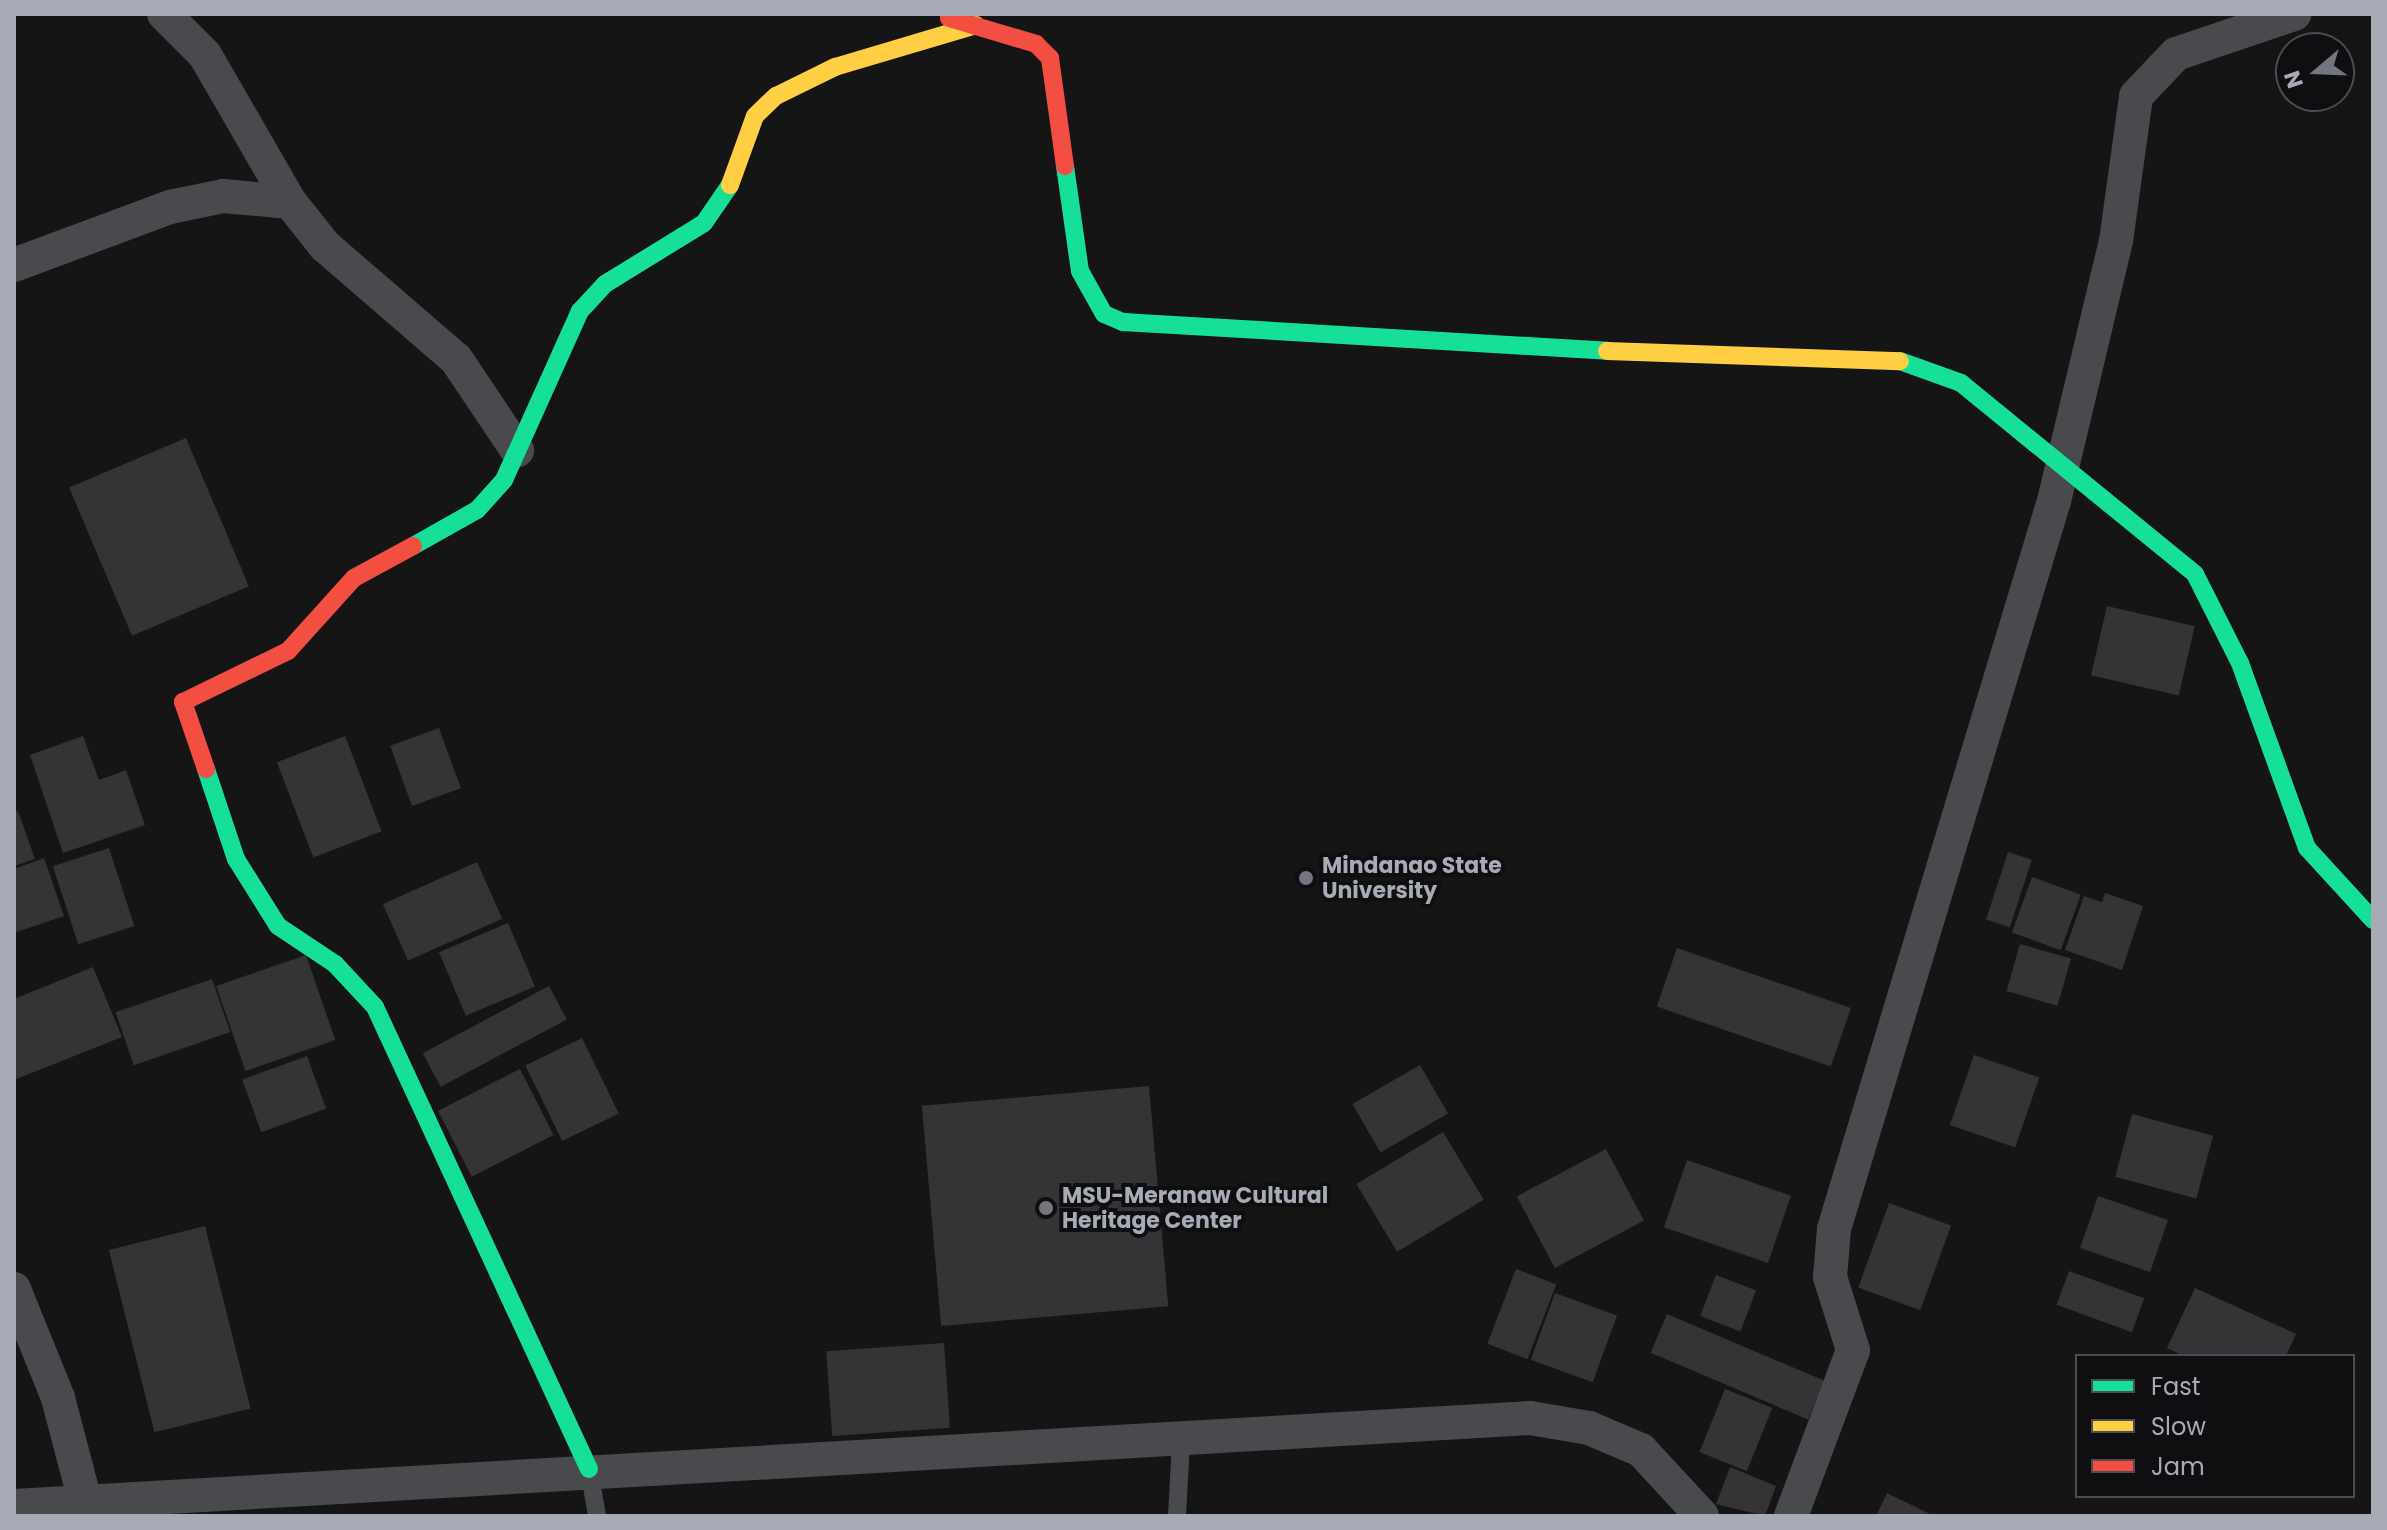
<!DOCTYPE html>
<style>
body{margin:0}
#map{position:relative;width:2387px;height:1530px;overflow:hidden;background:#151515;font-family:Poppins,sans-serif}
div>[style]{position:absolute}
.building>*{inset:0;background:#343436;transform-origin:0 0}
.lane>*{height:18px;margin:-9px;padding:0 9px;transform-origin:9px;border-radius:9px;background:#494a4e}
.street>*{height:34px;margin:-17px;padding:0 17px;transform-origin:17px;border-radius:17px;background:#494a4e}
.fast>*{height:18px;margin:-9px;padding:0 9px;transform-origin:9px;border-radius:9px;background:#16e098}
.slow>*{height:18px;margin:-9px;padding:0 9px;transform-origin:9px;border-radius:9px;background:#ffcf43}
.jam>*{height:18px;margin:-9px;padding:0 9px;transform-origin:9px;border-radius:9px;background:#f24e42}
.dots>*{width:22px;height:22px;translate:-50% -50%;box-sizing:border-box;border:4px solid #0f0f11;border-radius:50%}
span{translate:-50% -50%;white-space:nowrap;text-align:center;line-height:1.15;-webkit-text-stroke:8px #0f0f11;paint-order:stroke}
.poi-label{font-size:22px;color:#a6abb6;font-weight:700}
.left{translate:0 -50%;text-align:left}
.frame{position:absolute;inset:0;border:16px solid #a6abb6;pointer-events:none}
.legend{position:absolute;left:2075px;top:1354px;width:280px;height:144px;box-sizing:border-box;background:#0f0f11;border:2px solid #4b4d53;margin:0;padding:10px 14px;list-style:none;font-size:24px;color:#a6abb6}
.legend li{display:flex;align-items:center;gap:16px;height:40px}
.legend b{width:40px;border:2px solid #4b4d53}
.north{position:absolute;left:2275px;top:32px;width:80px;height:80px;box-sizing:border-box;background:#0f0f11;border:2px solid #4b4d53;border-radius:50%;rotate:251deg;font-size:22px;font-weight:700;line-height:32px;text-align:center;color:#a6abb6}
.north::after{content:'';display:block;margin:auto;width:28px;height:36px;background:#73767e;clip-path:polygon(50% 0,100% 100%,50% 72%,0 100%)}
</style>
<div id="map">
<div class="building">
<div style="left:186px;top:438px;width:161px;height:127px;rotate:67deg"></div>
<div style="left:2107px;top:606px;width:90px;height:71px;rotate:13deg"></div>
<div style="left:439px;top:728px;width:64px;height:52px;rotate:70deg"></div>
<div style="clip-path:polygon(83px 736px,99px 780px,126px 770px,145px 825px,63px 853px,30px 755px)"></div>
<div style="left:345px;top:736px;width:102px;height:73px;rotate:69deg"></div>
<div style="clip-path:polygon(18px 811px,35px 859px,14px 866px,14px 812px)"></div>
<div style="left:109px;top:848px;width:82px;height:59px;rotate:72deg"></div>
<div style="left:2008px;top:852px;width:25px;height:71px;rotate:18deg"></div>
<div style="clip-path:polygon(44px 858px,64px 916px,14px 933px,14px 869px)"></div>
<div style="left:477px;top:862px;width:62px;height:103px;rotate:66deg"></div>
<div style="left:2032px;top:877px;width:52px;height:59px;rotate:20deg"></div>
<div style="clip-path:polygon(2105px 893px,2143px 906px,2122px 970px,2065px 950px,2084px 896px,2102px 902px)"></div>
<div style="left:508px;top:923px;width:69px;height:75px;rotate:67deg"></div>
<div style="left:2020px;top:944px;width:53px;height:49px;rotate:16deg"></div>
<div style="left:1677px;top:948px;width:184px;height:62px;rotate:19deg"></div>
<div style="left:306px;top:955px;width:90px;height:95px;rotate:71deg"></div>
<div style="clip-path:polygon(93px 967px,122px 1037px,14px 1080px,14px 999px)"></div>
<div style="left:212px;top:979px;width:56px;height:102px;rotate:71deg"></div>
<div style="left:549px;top:986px;width:38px;height:143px;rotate:62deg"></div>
<div style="left:582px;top:1038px;width:84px;height:63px;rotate:64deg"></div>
<div style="left:1974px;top:1055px;width:69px;height:74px;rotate:19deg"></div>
<div style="left:307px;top:1056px;width:56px;height:69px;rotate:70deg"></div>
<div style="left:1420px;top:1065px;width:56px;height:78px;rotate:60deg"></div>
<div style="left:520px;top:1069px;width:74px;height:92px;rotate:63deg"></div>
<div style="left:1149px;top:1086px;width:221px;height:228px;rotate:85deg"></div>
<div style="left:2132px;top:1114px;width:84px;height:65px;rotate:15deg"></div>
<div style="left:1443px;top:1132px;width:79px;height:101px;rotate:59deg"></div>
<div style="left:1606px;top:1149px;width:81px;height:101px;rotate:62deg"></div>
<div style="left:1687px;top:1160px;width:110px;height:71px;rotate:19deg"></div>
<div style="left:2098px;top:1196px;width:74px;height:55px;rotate:19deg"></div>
<div style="left:1889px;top:1203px;width:66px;height:90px;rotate:20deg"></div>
<div style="left:205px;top:1226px;width:188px;height:99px;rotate:76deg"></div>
<div style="left:1516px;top:1269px;width:43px;height:80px;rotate:21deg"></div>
<div style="left:2069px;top:1271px;width:80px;height:36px;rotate:20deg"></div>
<div style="left:1716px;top:1275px;width:43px;height:44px;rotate:21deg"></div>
<div style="clip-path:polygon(2195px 1288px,2296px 1334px,2286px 1356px,2184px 1356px,2167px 1348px)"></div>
<div style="left:1555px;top:1293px;width:66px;height:71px;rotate:20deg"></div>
<div style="left:1667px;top:1314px;width:171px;height:42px;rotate:23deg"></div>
<div style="left:944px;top:1343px;width:85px;height:118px;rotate:86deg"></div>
<div style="left:1725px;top:1389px;width:51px;height:68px;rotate:22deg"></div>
<div style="clip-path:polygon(1730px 1467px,1776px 1486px,1765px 1516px,1716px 1504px)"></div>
<div style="clip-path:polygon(1887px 1493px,1934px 1516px,1876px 1516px)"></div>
</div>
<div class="lane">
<div style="left:589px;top:1469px;width:48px;rotate:80.3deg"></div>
<div style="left:1177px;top:1516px;width:74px;rotate:-86.9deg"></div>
</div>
<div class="street">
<div style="left:164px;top:14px;width:58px;rotate:45deg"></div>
<div style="left:205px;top:55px;width:170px;rotate:60deg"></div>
<div style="left:290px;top:202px;width:56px;rotate:51.5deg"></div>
<div style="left:325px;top:246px;width:173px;rotate:40.8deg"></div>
<div style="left:456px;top:359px;width:110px;rotate:56.2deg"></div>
<div style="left:14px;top:265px;width:166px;rotate:-20.4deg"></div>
<div style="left:170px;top:207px;width:54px;rotate:-11.7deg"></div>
<div style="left:223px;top:196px;width:67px;rotate:5.1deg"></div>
<div style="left:14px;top:1289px;width:118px;rotate:68deg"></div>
<div style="left:58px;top:1398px;width:106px;rotate:75.3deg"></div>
<div style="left:14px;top:1506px;width:1519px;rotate:-3.32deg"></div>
<div style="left:1530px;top:1418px;width:60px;rotate:9.6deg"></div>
<div style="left:1589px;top:1428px;width:56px;rotate:22.9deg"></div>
<div style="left:1641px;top:1450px;width:90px;rotate:47.3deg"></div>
<div style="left:1791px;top:1516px;width:177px;rotate:-69.5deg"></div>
<div style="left:1853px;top:1350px;width:77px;rotate:-107.5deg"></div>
<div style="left:1830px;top:1277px;width:48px;rotate:-85.2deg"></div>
<div style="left:1834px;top:1229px;width:761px;rotate:-73.19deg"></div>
<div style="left:2054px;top:501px;width:267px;rotate:-76.6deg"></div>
<div style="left:2116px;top:241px;width:146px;rotate:-82.1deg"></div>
<div style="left:2136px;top:96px;width:58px;rotate:-46.4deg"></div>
<div style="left:2176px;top:54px;width:125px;rotate:-18.7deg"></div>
</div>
<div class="fast">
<div style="left:1065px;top:166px;width:106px;rotate:81.9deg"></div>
<div style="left:1080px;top:271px;width:49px;rotate:60.8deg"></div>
<div style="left:1104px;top:314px;width:21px;rotate:23deg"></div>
<div style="left:1123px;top:322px;width:485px;rotate:3.4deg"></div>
<div style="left:1900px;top:361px;width:65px;rotate:19.8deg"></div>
<div style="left:1961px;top:383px;width:302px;rotate:39.2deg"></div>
<div style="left:2195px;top:574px;width:100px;rotate:63.2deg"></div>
<div style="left:2240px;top:663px;width:197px;rotate:70.1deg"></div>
<div style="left:2307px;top:848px;width:98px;rotate:47.5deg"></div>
<div style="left:413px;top:546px;width:73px;rotate:-29.4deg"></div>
<div style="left:477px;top:510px;width:40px;rotate:-48deg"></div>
<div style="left:504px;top:480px;width:185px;rotate:-65.8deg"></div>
<div style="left:580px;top:311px;width:37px;rotate:-47deg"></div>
<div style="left:605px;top:284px;width:116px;rotate:-31.6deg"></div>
<div style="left:704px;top:223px;width:46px;rotate:-55.6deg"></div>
<div style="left:206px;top:769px;width:95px;rotate:71.6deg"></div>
<div style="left:236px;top:859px;width:79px;rotate:57.9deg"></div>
<div style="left:278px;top:926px;width:69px;rotate:33.7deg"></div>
<div style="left:335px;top:964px;width:59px;rotate:47.1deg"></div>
<div style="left:375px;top:1007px;width:509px;rotate:65.15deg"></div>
</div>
<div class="slow">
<div style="left:730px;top:185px;width:73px;rotate:-70.1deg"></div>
<div style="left:755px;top:116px;width:29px;rotate:-44deg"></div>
<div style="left:776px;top:96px;width:66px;rotate:-26.2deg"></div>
<div style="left:835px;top:67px;width:147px;rotate:-16.6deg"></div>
<div style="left:1607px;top:351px;width:293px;rotate:2deg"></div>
</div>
<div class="jam">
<div style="left:949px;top:18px;width:91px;rotate:16.6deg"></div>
<div style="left:1036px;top:44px;width:20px;rotate:45deg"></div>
<div style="left:1050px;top:58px;width:109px;rotate:82.1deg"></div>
<div style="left:206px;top:769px;width:71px;rotate:-108.9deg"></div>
<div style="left:183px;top:702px;width:117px;rotate:-25.9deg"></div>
<div style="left:288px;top:651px;width:98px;rotate:-47.9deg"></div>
<div style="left:354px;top:578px;width:67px;rotate:-28.5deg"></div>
</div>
<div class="dots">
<div style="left:1306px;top:878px;background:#73767e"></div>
<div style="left:1046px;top:1208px;background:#73767e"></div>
</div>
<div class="poi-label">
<span class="left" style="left:1322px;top:878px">Mindanao State<br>University</span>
<span class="left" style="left:1062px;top:1208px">MSU-Meranaw Cultural<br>Heritage Center</span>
</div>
<div class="frame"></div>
<ul class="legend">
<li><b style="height:10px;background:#16e098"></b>Fast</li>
<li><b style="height:10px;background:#ffcf43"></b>Slow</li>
<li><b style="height:10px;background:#f24e42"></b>Jam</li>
</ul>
<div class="north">N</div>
</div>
